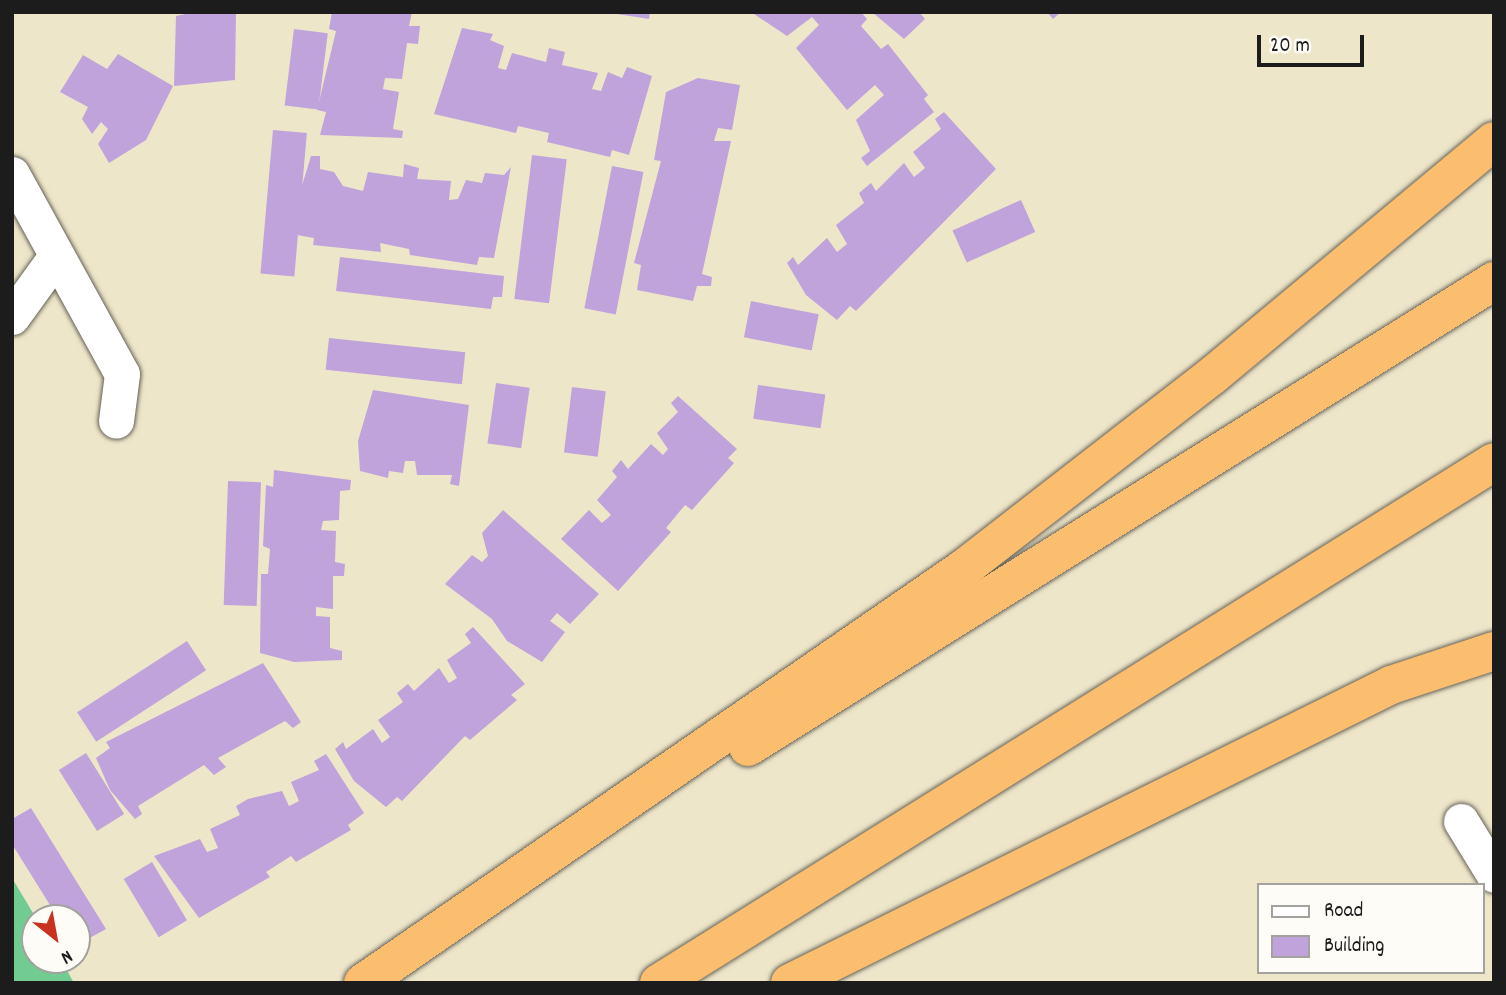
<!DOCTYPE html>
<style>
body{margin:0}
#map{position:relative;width:1506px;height:995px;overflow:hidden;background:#eee6c9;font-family:Dekko,sans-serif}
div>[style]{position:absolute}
.green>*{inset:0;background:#72cb91}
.building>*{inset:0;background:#c0a3db;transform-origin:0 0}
.roads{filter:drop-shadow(0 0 2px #666359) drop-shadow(0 0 2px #666359)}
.minor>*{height:35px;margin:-17.5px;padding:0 17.5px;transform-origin:17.5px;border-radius:17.5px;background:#fff}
.highway>*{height:38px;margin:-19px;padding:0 19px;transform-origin:19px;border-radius:19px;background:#fbbd6e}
span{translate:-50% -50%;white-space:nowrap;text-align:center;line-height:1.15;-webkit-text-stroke:5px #fdfcf7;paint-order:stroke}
.frame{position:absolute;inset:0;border:14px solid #1c1c1c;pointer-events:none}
.legend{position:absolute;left:1257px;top:883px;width:228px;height:91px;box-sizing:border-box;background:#fdfcf7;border:2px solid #a3a29f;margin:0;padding:9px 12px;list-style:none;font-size:21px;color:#1c1c1c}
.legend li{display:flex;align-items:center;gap:14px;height:35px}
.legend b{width:35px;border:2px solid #a3a29f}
.north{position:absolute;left:21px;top:904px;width:70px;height:70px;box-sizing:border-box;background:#fdfcf7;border:2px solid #a3a29f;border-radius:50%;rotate:149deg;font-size:19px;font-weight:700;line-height:28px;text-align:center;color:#1c1c1c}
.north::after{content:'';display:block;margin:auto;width:24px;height:32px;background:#c8321e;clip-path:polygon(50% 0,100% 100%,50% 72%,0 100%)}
.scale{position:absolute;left:1257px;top:35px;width:107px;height:32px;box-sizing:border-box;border:4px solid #1c1c1c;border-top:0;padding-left:9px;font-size:21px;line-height:24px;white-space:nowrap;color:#1c1c1c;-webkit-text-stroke:5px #fdfcf7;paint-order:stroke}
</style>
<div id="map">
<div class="green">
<div style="clip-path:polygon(12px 878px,36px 918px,35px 960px,61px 960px,74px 983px,12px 983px)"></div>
</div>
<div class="building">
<div style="clip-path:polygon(195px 12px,236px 12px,235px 80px,174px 86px,176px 16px)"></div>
<div style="clip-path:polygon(332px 12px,412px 12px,409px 26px,420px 26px,418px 44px,407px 43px,402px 79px,385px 78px,383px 89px,399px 92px,393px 129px,403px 131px,402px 138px,320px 135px,326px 112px,317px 110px,336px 31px,329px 29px)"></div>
<div style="clip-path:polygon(617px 12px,650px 12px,649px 19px,617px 14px)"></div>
<div style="clip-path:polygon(751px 12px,861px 12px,867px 19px,861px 26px,881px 49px,888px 44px,928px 95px,924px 99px,934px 112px,867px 166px,861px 158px,870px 151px,856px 120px,884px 95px,875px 85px,847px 110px,796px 48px,819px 25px,812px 17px,787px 36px)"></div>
<div style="clip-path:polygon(872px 12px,919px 12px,925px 19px,904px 39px)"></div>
<div style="clip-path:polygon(1047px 12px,1061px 12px,1053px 19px)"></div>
<div style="clip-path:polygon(462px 28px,493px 34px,490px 40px,504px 46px,498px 68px,506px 70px,512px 53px,546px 62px,549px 48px,565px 52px,562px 65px,598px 73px,592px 89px,601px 91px,608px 72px,622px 78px,627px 67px,652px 76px,629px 155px,612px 150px,610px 157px,547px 142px,549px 133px,518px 126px,516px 133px,434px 114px)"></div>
<div style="left:294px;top:29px;width:34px;height:77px;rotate:7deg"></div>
<div style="clip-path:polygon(118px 54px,173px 86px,146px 140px,109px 163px,98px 144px,108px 129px,101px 122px,92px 134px,82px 119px,88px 107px,60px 92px,83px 55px,107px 69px)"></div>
<div style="clip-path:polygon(698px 78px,740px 85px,732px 130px,718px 128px,714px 141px,731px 141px,702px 274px,712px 277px,711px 286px,697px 286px,693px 301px,637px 290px,641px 265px,634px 263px,661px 161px,654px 160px,666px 92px)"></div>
<div style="clip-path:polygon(944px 112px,996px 169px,856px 311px,850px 306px,837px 320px,806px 295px,787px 263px,793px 257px,798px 265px,827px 238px,837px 252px,847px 244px,836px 225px,864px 203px,859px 193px,871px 183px,876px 191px,904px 163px,914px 177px,925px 168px,913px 152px,941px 129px,935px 119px)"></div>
<div style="left:273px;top:130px;width:34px;height:144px;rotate:5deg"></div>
<div style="left:532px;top:155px;width:35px;height:145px;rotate:7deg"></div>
<div style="clip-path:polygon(311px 156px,320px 156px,320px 169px,334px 172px,343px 186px,363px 191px,368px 172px,403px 177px,404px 164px,419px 168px,417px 179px,451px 181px,449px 200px,458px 199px,466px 180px,482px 183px,485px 173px,504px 175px,511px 167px,494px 258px,479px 257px,477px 265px,410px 255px,409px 249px,380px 243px,381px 252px,313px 245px,314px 238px,297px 235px,297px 202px)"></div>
<div style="left:612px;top:166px;width:32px;height:145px;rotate:11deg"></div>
<div style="left:1021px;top:200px;width:35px;height:75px;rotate:66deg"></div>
<div style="clip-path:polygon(340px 257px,504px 276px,502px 297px,493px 297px,491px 309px,336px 291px)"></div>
<div style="left:751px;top:301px;width:69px;height:37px;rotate:11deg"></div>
<div style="left:329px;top:338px;width:137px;height:32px;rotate:6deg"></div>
<div style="left:496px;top:383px;width:34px;height:61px;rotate:8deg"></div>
<div style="left:758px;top:385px;width:68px;height:34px;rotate:8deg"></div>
<div style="left:572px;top:387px;width:34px;height:66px;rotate:7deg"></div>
<div style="clip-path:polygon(373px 390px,469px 405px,459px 486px,450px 484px,452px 475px,417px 475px,415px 461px,405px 461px,403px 473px,389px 471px,388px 478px,360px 471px,358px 441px)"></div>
<div style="clip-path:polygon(678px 396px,737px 449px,728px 458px,734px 463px,692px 510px,685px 505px,666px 528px,671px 532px,618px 591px,561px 539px,589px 510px,602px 523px,611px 515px,597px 500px,617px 477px,612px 471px,621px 460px,628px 469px,651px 444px,663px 455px,668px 449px,657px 433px,678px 412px,671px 403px)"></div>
<div style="clip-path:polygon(274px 470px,351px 480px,350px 490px,340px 491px,339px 520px,323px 521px,321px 530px,336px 531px,335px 562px,345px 564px,344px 576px,333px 576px,333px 609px,316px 607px,316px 616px,330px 617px,330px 648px,342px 651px,342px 660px,294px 662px,260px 653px,261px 574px,268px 574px,270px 549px,263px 546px,266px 485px,273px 487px)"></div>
<div style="left:228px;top:481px;width:33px;height:124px;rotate:2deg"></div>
<div style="clip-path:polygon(503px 510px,599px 594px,570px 624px,557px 613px,550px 621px,565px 632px,542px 662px,507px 641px,492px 619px,445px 584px,472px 555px,482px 562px,488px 556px,482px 533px)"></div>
<div style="clip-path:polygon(473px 627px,525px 684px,511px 695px,517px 700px,470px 740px,465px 736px,402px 801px,397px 797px,386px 807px,354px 781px,335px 749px,343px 742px,346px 749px,373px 729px,382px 743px,390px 737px,378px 720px,403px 702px,397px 693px,408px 684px,414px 691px,439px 668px,449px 683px,457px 678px,447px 660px,471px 643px,465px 634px)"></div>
<div style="left:187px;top:641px;width:35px;height:131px;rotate:57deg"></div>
<div style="clip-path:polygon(263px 663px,301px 722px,293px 728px,285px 721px,218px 758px,226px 767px,214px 775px,204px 765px,138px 806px,142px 814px,135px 819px,110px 790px,96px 758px,110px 748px,106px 742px)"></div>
<div style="left:86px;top:753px;width:72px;height:32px;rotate:58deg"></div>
<div style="clip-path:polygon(326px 754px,364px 813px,348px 825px,351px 830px,296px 862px,291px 856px,266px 872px,270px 877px,199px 918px,154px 856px,200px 839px,207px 852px,218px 848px,210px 829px,240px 815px,236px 806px,248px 799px,282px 791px,289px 806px,299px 801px,291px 782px,319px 770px,314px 761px)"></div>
<div style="clip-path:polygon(31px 808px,106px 929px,77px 945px,77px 918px,58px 918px,12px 844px,12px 819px)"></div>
<div style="left:152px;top:862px;width:68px;height:33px;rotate:59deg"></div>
</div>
<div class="roads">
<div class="minor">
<div style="left:12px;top:174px;width:228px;rotate:61.2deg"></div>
<div style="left:122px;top:374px;width:47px;rotate:97.3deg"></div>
<div style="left:12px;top:317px;width:75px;rotate:-54.2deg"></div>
<div style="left:1461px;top:821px;width:63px;rotate:58.6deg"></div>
</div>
<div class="highway">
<div style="left:748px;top:747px;width:880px;rotate:-31.99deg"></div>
<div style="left:363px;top:983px;width:729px;rotate:-34.61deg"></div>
<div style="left:963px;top:569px;width:315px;rotate:-37.8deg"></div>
<div style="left:1212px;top:376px;width:367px;rotate:-39.8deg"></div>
<div style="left:659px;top:983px;width:984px;rotate:-31.96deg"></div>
<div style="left:790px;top:983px;width:671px;rotate:-26.37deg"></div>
<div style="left:1391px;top:685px;width:108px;rotate:-18.3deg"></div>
</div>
</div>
<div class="frame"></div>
<ul class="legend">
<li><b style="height:9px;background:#fff"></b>Road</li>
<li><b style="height:19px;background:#c0a3db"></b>Building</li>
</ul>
<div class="north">N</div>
<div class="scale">20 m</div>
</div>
